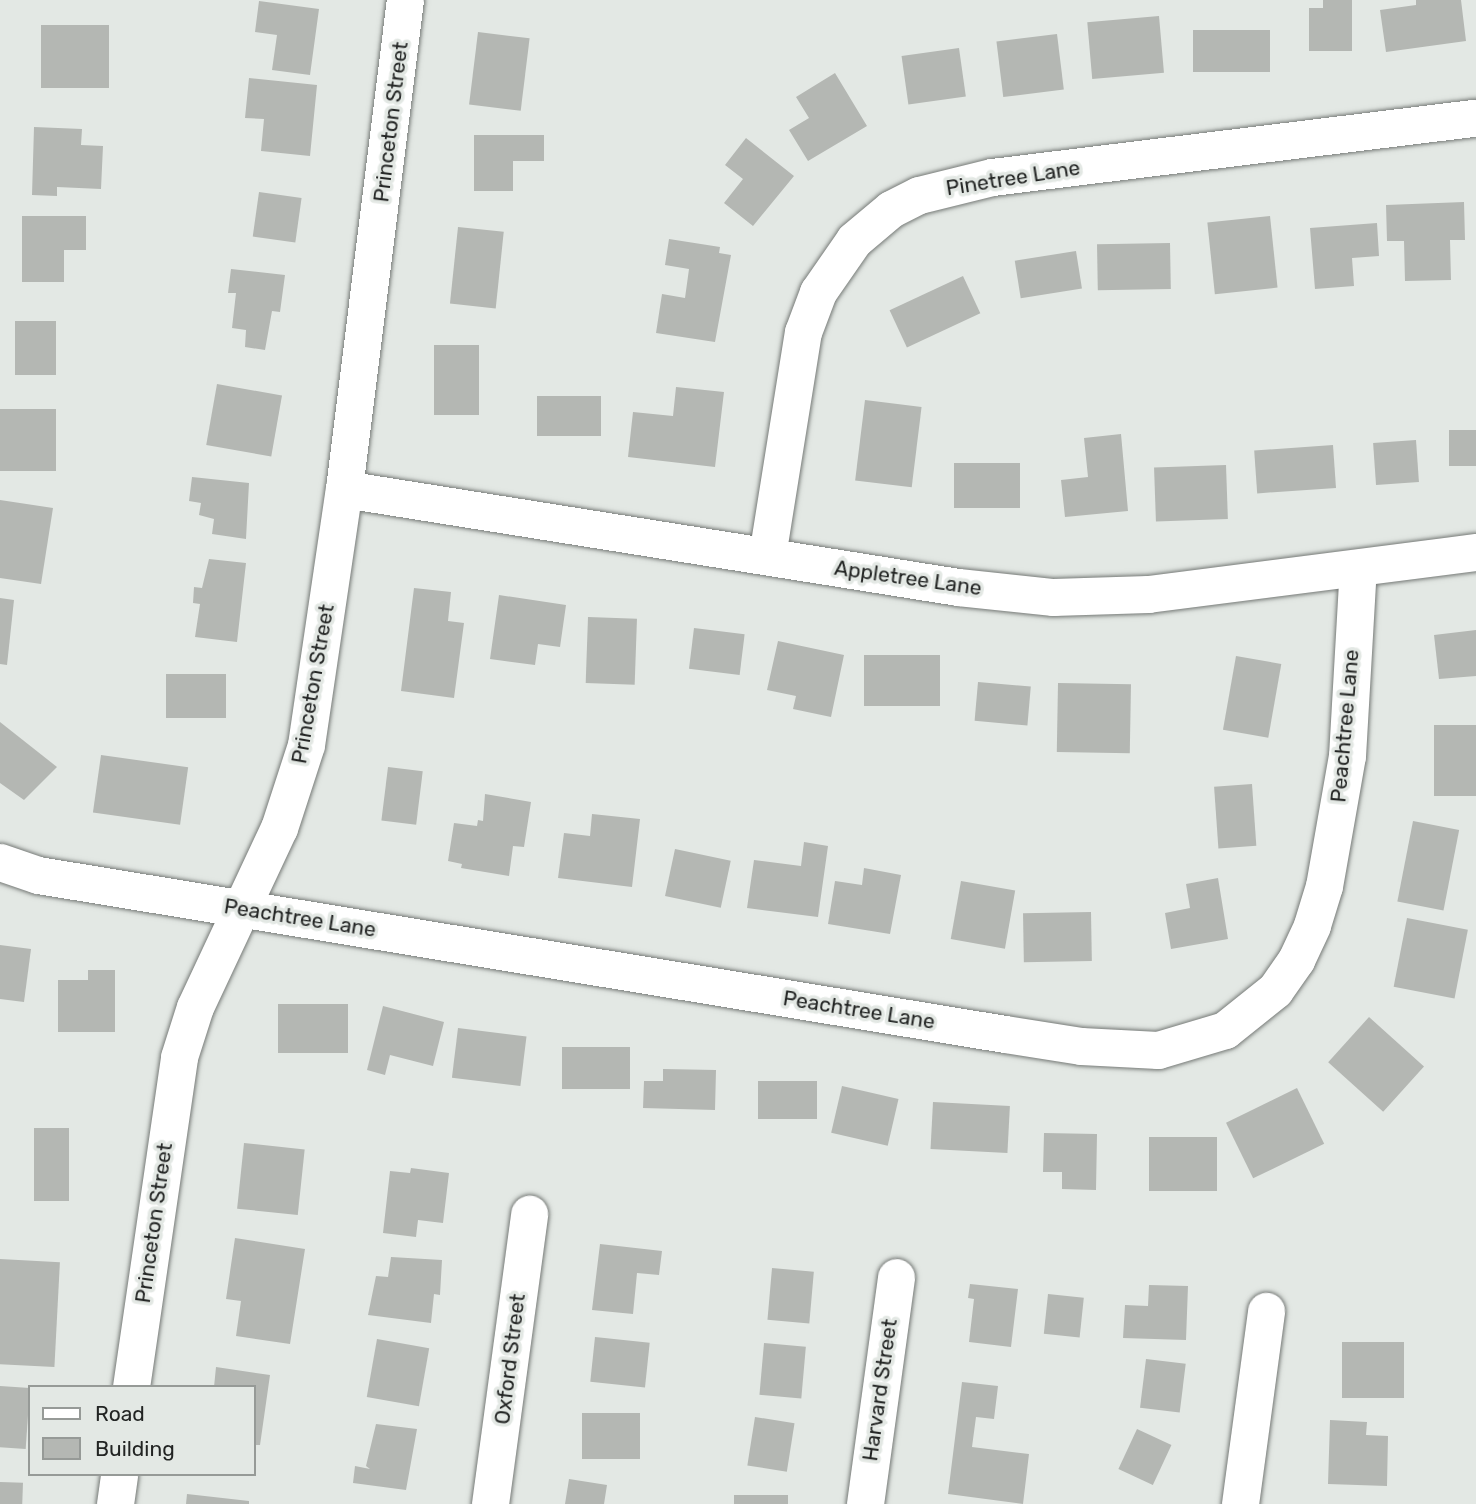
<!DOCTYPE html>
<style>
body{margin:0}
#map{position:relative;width:1476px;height:1504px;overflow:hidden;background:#e3e8e4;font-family:Rubik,sans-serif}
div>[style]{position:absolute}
.building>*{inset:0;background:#b4b7b3;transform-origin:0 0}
.roads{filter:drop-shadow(0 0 2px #767a77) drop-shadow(0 0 2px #767a77)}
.minor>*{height:37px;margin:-18.5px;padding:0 18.5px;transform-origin:18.5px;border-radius:18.5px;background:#fff}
span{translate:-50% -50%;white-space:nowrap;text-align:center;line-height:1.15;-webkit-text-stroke:7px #e3e8e4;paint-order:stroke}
.street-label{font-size:21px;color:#222423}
.legend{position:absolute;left:28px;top:1385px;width:228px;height:91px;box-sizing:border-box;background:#e3e8e4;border:2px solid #969a97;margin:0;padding:9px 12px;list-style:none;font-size:21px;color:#222423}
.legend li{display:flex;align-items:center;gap:14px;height:35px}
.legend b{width:35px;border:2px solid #969a97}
</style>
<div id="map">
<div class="building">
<div style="clip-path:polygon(1323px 0,1352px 0,1352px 51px,1309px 51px,1309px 8px,1323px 8px)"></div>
<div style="clip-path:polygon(1416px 0,1461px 0,1466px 41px,1386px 52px,1380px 10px,1416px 5px)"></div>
<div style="clip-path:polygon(259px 1px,319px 9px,310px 75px,272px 70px,277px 35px,255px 32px)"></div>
<div style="left:1159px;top:16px;width:57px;height:72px;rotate:85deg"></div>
<div style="left:41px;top:25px;width:68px;height:63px"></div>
<div style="left:1193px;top:30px;width:77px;height:42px"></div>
<div style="left:478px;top:32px;width:52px;height:73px;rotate:7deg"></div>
<div style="left:1057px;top:34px;width:56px;height:61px;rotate:83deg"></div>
<div style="left:959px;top:48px;width:49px;height:58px;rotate:82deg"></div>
<div style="clip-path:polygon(835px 73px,867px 126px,808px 161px,789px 130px,809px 118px,796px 97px)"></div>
<div style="clip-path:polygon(249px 78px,317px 85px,310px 156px,261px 151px,264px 119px,245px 118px)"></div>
<div style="clip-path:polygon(34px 127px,82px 129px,81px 145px,103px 146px,101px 189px,57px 187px,57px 196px,32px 195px)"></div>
<div style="clip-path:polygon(474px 135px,544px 135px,544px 161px,513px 161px,513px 191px,474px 191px)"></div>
<div style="clip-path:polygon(746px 138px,794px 176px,753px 226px,724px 203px,743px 179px,725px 165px)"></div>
<div style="left:259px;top:192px;width:43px;height:45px;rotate:8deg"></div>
<div style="clip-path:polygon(1464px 202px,1465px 240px,1450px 240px,1451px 280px,1405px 281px,1404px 241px,1387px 241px,1386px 205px)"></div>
<div style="clip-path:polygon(22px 216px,86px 216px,86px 250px,64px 250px,64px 282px,22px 282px)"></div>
<div style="left:1270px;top:216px;width:72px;height:63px;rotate:84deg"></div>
<div style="clip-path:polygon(1377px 223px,1379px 256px,1352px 258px,1354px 286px,1315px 289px,1310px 228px)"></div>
<div style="left:458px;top:227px;width:46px;height:77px;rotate:6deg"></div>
<div style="clip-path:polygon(669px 239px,720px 247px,719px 253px,731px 255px,715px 342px,656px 333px,662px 294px,685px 298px,689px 269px,665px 265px)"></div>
<div style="left:1170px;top:243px;width:46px;height:73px;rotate:89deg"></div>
<div style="left:1076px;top:251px;width:38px;height:62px;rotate:81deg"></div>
<div style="clip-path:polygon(231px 269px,285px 275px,280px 312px,272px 311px,265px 350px,245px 347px,246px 330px,232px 328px,236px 293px,228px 293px)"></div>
<div style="left:963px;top:276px;width:41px;height:81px;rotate:65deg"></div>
<div style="left:15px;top:321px;width:41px;height:54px"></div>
<div style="left:434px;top:345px;width:45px;height:70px"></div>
<div style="left:217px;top:384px;width:66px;height:62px;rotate:10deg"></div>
<div style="clip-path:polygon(676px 387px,724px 392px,715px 467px,628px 457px,633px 412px,673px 416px)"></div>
<div style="left:537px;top:396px;width:64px;height:40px"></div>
<div style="left:865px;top:400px;width:57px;height:81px;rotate:7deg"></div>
<div style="left:0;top:409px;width:56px;height:62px"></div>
<div style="left:1476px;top:430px;width:36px;height:27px;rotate:90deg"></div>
<div style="clip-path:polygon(1121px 434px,1128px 511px,1065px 517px,1061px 480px,1088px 477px,1084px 438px)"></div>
<div style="left:1416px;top:440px;width:42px;height:43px;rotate:86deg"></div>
<div style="left:1333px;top:445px;width:43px;height:79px;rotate:86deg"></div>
<div style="left:954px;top:463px;width:66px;height:45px"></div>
<div style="left:1226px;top:465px;width:54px;height:72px;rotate:88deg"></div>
<div style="clip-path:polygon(192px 477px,249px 483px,246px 539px,212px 534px,214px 519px,199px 515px,201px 503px,189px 501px)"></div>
<div style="clip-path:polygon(0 500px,53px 508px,41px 584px,0 578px)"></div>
<div style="clip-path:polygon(209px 559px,246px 563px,237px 642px,195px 637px,200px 604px,193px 603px,194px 587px,202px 588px)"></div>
<div style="clip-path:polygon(414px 588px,451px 592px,448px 621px,464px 623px,454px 698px,401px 691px)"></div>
<div style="clip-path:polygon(499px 595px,566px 605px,560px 647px,538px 644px,535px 665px,490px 659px)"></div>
<div style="clip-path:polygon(0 598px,14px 600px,7px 665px,0 664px)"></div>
<div style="left:588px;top:617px;width:49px;height:66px;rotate:2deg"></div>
<div style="left:694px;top:628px;width:51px;height:41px;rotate:7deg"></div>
<div style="clip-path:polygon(1476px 630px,1476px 676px,1439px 679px,1434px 635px)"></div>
<div style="clip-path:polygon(778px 641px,844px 655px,831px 717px,793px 709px,796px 696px,767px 690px)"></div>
<div style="left:864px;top:655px;width:76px;height:51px"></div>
<div style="left:1236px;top:656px;width:46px;height:75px;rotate:10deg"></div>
<div style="left:166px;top:674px;width:60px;height:44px"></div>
<div style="left:978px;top:682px;width:53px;height:39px;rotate:5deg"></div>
<div style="left:1058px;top:683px;width:73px;height:69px;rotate:1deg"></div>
<div style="clip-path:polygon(0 722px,57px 767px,24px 800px,0 783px)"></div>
<div style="left:1434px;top:725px;width:42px;height:71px"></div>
<div style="left:101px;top:755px;width:88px;height:58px;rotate:8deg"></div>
<div style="left:388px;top:767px;width:35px;height:54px;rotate:7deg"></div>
<div style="left:1252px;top:784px;width:62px;height:38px;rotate:86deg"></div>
<div style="clip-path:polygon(485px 794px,531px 802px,524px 847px,513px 846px,509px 876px,461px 868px,462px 864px,448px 861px,454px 823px,477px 826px,478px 820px,483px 821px)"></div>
<div style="clip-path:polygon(592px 814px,640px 819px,632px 887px,558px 878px,564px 833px,590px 836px)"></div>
<div style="left:1413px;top:821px;width:47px;height:82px;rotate:11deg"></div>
<div style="clip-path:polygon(804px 842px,828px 846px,818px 917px,747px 908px,754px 860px,801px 866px)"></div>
<div style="left:675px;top:849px;width:57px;height:48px;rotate:12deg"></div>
<div style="clip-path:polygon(864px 868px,901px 875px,890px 934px,828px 924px,835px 881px,862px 885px)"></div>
<div style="clip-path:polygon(1218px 878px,1228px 939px,1171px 949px,1165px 913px,1190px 908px,1186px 884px)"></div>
<div style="left:961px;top:881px;width:55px;height:59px;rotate:10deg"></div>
<div style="left:1091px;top:912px;width:49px;height:68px;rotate:89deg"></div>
<div style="left:1407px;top:918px;width:62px;height:70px;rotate:11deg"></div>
<div style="clip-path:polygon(0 945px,31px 949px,24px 1002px,0 999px)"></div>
<div style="clip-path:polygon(88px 970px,115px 970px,115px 1032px,58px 1032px,58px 980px,88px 980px)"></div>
<div style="left:278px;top:1004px;width:70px;height:49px"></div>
<div style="clip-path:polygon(383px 1006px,444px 1022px,433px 1066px,390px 1055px,385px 1075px,367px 1070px)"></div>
<div style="left:1369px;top:1017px;width:74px;height:61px;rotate:42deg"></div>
<div style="left:458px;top:1028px;width:69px;height:50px;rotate:7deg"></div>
<div style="left:562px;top:1047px;width:68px;height:42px"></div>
<div style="clip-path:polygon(663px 1069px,716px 1070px,715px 1110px,643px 1108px,644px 1081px,663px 1081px)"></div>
<div style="left:758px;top:1081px;width:59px;height:38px"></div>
<div style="left:842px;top:1086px;width:58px;height:48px;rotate:13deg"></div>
<div style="left:1297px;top:1088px;width:62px;height:79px;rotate:64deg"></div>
<div style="left:933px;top:1102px;width:77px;height:47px;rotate:3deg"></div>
<div style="left:34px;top:1128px;width:35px;height:73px"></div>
<div style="clip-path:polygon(1044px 1133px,1097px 1134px,1096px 1190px,1062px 1189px,1062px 1172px,1043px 1172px)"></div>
<div style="left:1149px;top:1137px;width:68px;height:54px"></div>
<div style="left:244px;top:1143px;width:61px;height:66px;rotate:6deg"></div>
<div style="clip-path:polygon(411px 1168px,449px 1173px,443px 1223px,418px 1220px,416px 1237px,383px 1233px,390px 1171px,410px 1173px)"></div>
<div style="clip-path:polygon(235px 1238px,305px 1249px,290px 1344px,236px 1336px,241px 1301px,226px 1299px)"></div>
<div style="clip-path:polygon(600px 1244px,662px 1251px,659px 1275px,637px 1273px,633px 1314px,592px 1310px)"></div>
<div style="clip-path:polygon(391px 1257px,442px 1260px,440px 1295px,434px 1294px,431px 1323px,368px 1315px,376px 1276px,388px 1277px)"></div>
<div style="left:0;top:1259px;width:60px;height:105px;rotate:3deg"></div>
<div style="left:772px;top:1268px;width:42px;height:52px;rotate:5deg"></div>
<div style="clip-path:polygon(970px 1284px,1018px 1289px,1011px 1347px,969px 1342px,974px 1299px,968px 1298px)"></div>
<div style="clip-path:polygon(1149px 1285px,1188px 1286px,1186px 1340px,1123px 1338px,1125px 1305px,1148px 1306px)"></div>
<div style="left:1048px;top:1294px;width:36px;height:40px;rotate:6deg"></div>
<div style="left:595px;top:1337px;width:55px;height:45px;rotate:6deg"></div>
<div style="left:377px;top:1339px;width:53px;height:59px;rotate:10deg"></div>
<div style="left:1342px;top:1342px;width:62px;height:56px"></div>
<div style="left:764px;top:1343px;width:42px;height:52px;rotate:5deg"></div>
<div style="left:1146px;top:1359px;width:40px;height:49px;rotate:7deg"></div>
<div style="clip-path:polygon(216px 1367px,270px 1375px,260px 1445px,254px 1445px,254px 1387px,214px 1387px)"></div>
<div style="clip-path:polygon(962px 1382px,998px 1386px,994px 1419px,976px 1417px,972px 1447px,1029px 1454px,1023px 1504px,948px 1494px)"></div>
<div style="left:0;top:1386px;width:30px;height:61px;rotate:4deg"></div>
<div style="left:582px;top:1413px;width:58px;height:46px"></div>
<div style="left:755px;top:1417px;width:40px;height:49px;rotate:9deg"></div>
<div style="clip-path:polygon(1330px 1420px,1367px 1422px,1366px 1435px,1388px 1436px,1387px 1486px,1328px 1484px)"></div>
<div style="clip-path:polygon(376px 1424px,417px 1429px,406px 1490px,353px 1483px,355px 1466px,370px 1469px,366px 1466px)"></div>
<div style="left:1137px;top:1429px;width:38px;height:44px;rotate:25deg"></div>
<div style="clip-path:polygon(569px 1479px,607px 1485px,604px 1504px,565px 1504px)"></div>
<div style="left:0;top:1482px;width:23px;height:22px;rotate:2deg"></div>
<div style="clip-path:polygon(187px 1494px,249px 1501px,249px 1504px,186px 1504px)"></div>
<div style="left:734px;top:1495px;width:54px;height:9px"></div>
</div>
<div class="roads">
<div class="minor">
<div style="left:344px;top:489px;width:622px;rotate:9.07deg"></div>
<div style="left:958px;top:587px;width:96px;rotate:6deg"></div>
<div style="left:1053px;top:597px;width:95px;rotate:-1.8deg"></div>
<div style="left:1148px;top:594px;width:331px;rotate:-7.3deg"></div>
<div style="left:767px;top:556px;width:227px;rotate:-80.9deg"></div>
<div style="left:803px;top:332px;width:43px;rotate:-69.4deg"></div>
<div style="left:818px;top:292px;width:63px;rotate:-55.3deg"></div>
<div style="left:854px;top:240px;width:48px;rotate:-40deg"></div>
<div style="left:891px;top:209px;width:31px;rotate:-27deg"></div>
<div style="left:919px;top:195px;width:75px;rotate:-13.9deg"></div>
<div style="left:992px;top:177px;width:488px;rotate:-7deg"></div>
<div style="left:0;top:862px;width:40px;rotate:18.9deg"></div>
<div style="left:38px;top:875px;width:980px;rotate:9.34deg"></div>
<div style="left:1005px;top:1034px;width:77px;rotate:9deg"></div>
<div style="left:1081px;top:1046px;width:77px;rotate:3deg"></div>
<div style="left:1158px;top:1050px;width:70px;rotate:-16.6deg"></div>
<div style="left:1225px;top:1030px;width:64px;rotate:-38.7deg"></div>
<div style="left:1275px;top:990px;width:37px;rotate:-55deg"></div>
<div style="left:1296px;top:960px;width:38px;rotate:-65deg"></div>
<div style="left:1312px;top:925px;width:41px;rotate:-72.9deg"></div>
<div style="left:1324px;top:886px;width:132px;rotate:-80deg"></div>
<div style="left:1347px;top:756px;width:188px;rotate:-86.7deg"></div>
<div style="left:131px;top:1387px;width:333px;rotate:-81.7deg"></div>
<div style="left:179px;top:1057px;width:52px;rotate:-72.3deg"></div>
<div style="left:195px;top:1007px;width:198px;rotate:-64.9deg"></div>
<div style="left:279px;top:828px;width:87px;rotate:-72deg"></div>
<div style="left:306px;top:745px;width:259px;rotate:-81.6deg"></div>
<div style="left:344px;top:489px;width:493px;rotate:-82.9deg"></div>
<div style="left:115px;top:1504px;width:30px;rotate:-82deg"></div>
<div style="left:490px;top:1504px;width:293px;rotate:-82.3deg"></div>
<div style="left:865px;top:1504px;width:229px;rotate:-82.2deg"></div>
<div style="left:1240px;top:1504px;width:195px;rotate:-82.3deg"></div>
</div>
</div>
<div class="street-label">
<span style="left:391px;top:122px;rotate:-83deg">Princeton Street</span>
<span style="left:1013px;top:178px;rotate:-9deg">Pinetree Lane</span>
<span style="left:908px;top:578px;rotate:8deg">Appletree Lane</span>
<span style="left:313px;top:684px;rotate:-80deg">Princeton Street</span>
<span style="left:1345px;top:726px;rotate:-85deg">Peachtree Lane</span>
<span style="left:300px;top:918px;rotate:9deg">Peachtree Lane</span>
<span style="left:859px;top:1010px;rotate:9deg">Peachtree Lane</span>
<span style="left:154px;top:1223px;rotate:-82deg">Princeton Street</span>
<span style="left:510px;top:1359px;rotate:-83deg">Oxford Street</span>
<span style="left:880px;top:1390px;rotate:-82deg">Harvard Street</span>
</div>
<ul class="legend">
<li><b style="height:9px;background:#fff"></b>Road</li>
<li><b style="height:19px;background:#b4b7b3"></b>Building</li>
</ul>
</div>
